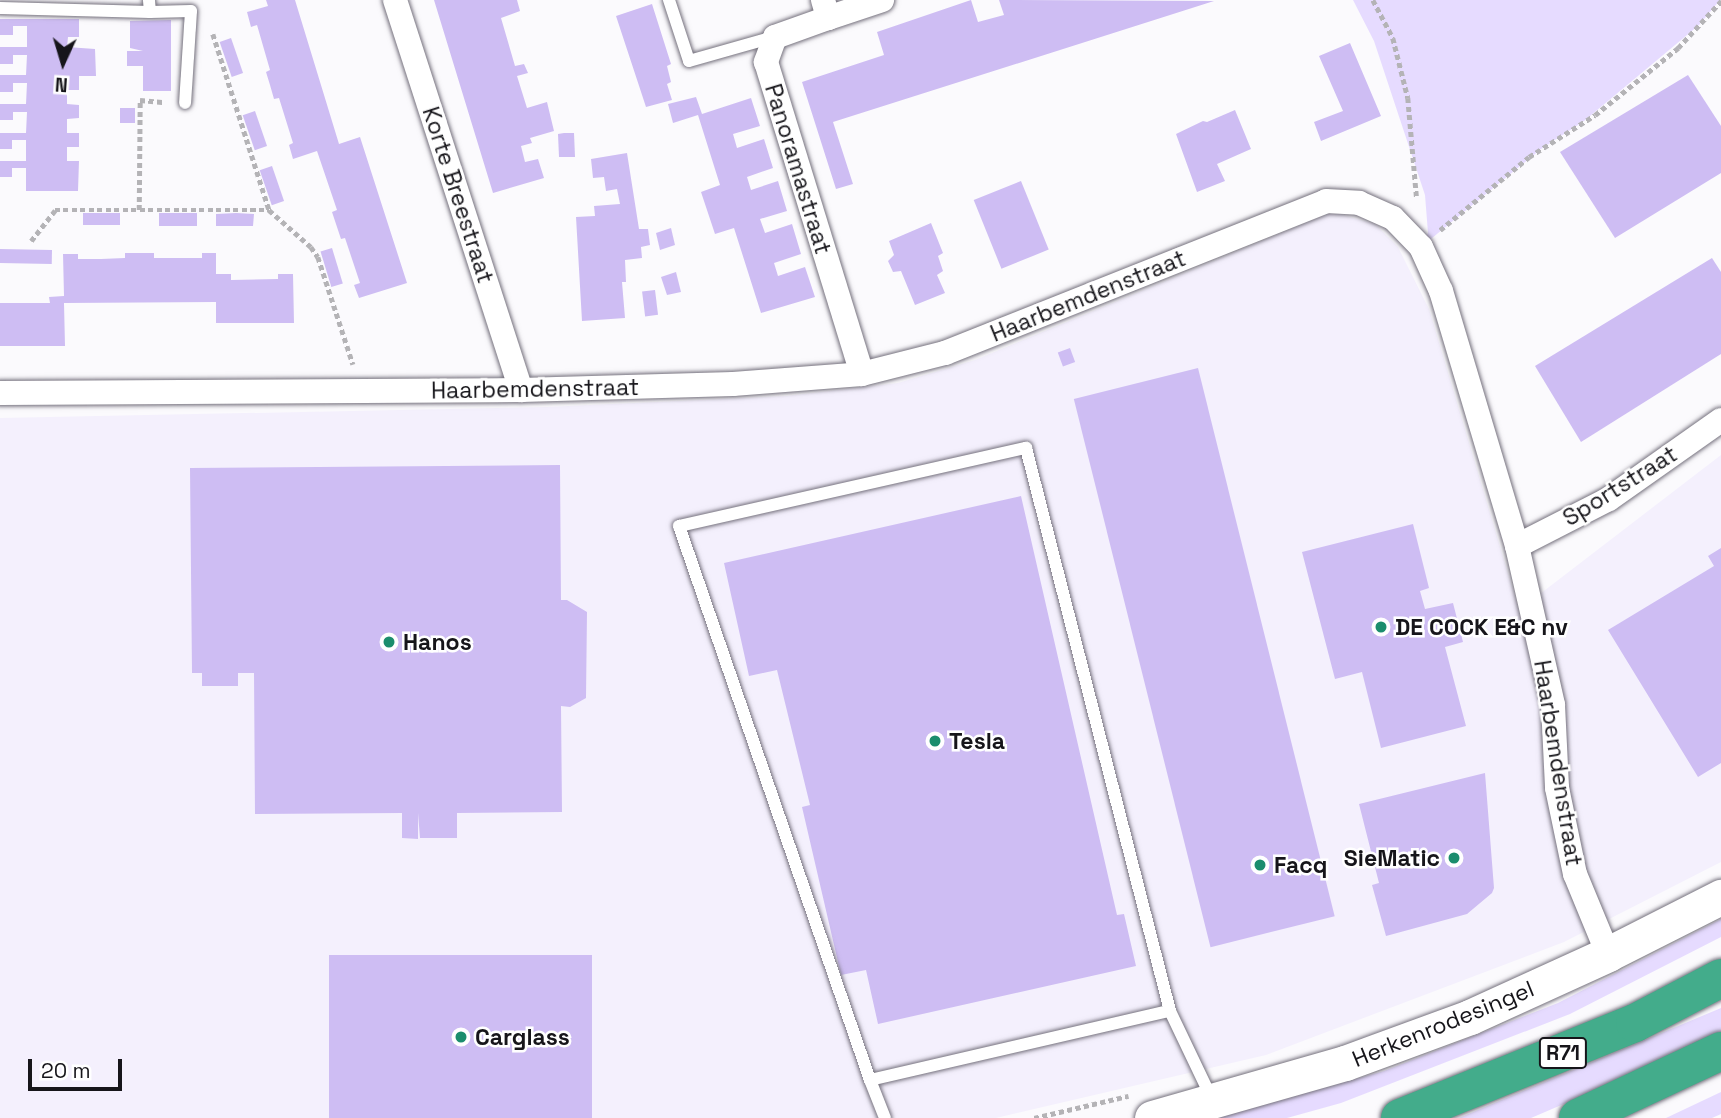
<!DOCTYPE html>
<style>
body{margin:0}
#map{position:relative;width:1721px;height:1118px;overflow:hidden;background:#fbfafd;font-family:"Space Grotesk",sans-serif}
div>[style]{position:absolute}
.built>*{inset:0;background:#f4f0fd}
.green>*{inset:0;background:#e6dbff}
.building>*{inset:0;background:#cebdf3;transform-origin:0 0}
.path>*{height:4.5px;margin-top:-2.25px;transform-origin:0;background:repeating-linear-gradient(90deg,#b4b3b6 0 5px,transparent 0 8.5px)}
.roads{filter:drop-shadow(0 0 2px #75717d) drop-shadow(0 0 2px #75717d)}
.lane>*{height:12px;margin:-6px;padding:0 6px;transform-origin:6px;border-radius:6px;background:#fff}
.street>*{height:24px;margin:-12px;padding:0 12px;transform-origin:12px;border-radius:12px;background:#fff}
.secondary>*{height:35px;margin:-17.5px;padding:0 17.5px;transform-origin:17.5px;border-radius:17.5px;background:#fff}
.highway>*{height:38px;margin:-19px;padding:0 19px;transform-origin:19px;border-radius:19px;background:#43ac8b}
.dots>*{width:19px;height:19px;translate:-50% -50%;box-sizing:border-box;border:4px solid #fff;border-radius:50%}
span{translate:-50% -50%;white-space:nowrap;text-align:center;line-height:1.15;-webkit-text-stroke:5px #fff;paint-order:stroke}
.shield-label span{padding:2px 5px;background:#fff;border:2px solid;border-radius:5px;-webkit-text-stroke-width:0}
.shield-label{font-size:21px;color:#16151a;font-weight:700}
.street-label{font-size:23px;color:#16151a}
.poi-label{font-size:23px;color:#16151a;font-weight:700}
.left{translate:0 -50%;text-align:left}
.right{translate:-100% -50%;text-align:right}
.north{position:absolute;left:28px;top:28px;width:70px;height:70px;-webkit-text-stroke:5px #fff;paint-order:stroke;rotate:184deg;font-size:19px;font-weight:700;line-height:28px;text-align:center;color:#16151a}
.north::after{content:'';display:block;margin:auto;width:24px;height:32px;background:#16151a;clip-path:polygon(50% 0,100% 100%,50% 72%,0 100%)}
.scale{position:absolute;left:28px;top:1059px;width:94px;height:32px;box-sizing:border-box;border:4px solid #16151a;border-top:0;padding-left:9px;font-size:21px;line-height:24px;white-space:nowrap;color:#16151a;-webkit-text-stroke:5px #fff;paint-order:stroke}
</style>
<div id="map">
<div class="built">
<div style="clip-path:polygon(1332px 212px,1375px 224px,1398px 247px,1429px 309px,1519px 610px,1721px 455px,1721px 862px,1564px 942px,1266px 1055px,996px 1118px,0 1118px,0 418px,547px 407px,786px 396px,898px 383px,975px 360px)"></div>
</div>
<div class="green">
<div style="clip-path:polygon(1353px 0,1720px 0,1699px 25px,1584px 121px,1541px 149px,1421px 247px,1428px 233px,1425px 195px,1374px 41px)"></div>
<div style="clip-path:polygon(1721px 919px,1721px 937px,1570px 1014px,1341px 1103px,1287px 1118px,1217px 1118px,1384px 1071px,1558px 1003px)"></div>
<div style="clip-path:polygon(1721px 1008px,1721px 1032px,1692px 1049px,1531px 1118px,1459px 1118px)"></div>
<div style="clip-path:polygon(1721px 1092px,1721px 1114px,1712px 1118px,1666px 1118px)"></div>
</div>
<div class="building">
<div style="clip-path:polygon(266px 0,295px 0,339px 144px,360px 137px,407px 283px,359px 298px,354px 285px,360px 283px,345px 238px,341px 239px,332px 212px,337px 210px,317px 151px,293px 159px,289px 145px,293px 143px,279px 98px,274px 99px,270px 85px,266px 72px,270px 70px,257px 25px,251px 27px,247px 12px,268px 6px)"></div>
<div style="clip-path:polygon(434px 0,517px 0,520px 11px,501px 18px,515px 66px,524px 64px,528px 73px,517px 76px,527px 108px,547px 102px,554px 131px,530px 138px,532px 143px,521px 146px,525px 162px,538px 159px,544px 178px,493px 193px)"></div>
<div style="clip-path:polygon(971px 0,978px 22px,1004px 15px,999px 0,1214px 1px,833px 122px,853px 184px,836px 189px,802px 82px,884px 55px,877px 32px)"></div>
<div style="clip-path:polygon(652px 4px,671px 64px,667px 66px,671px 82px,667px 84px,672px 100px,646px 107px,616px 16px)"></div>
<div style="clip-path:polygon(0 19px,79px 19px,79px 37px,68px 37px,67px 47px,95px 49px,96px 76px,79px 76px,79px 90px,67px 90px,67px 104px,79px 105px,79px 118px,67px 119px,67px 133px,79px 133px,79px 147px,67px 147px,67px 161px,79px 161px,78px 191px,26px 191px,26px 168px,12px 168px,12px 177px,0 177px,0 161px,26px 161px,26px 140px,12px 140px,12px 149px,0 149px,0 133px,26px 133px,27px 112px,13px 112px,13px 120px,0 120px,0 104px,26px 104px,27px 83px,13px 83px,13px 92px,0 92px,0 75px,26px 75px,27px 55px,13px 55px,13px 64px,0 64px,0 47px,27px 47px,27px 26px,13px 26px,13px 35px,0 35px)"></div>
<div style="clip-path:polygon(171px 20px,171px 91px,143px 91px,143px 66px,127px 66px,127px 51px,143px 51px,130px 48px,130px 21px)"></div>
<div style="left:231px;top:38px;width:37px;height:12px;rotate:71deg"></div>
<div style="clip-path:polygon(1350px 43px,1381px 116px,1321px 141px,1314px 122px,1343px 111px,1319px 56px)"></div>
<div style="clip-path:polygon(1688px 75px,1721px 126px,1721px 173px,1615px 238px,1560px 152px)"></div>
<div style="clip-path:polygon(696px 97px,702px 114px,751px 98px,760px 126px,733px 134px,737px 148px,764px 139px,773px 168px,747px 177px,751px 190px,778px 181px,787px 211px,760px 219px,765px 233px,792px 224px,801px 254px,774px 263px,778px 276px,805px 267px,815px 297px,761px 313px,734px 228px,715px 234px,701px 192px,720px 185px,698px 115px,673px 123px,668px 104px)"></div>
<div style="left:120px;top:108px;width:15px;height:15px"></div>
<div style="clip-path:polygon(1235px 110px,1251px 149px,1217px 164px,1225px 181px,1197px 192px,1176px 134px,1203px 121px,1207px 122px)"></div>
<div style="left:255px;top:111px;width:37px;height:13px;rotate:71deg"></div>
<div style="clip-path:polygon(564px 133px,574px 133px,575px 157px,559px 157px,558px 134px)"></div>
<div style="clip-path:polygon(627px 153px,639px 229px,648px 229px,650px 245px,641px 247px,642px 258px,625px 260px,626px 282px,622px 282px,625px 318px,582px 321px,576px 217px,595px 216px,594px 206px,620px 204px,617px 189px,606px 191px,604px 177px,593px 178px,591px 159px)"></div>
<div style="left:272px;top:166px;width:37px;height:13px;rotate:71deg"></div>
<div style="left:1021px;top:181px;width:74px;height:51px;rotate:68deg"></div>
<div style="left:83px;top:213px;width:37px;height:12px"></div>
<div style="left:159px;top:213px;width:38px;height:13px"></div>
<div style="clip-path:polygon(236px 213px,254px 214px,253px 226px,216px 226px,216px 214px)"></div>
<div style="clip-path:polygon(931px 223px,943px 253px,938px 256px,943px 271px,937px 275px,945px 293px,915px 305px,901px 271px,893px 272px,888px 261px,894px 255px,889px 241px)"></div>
<div style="clip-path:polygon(671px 228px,675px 245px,660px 250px,656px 233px)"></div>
<div style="left:332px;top:248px;width:37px;height:12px;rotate:73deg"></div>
<div style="left:0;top:249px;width:52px;height:14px;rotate:1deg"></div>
<div style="clip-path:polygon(125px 253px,154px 253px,154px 258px,202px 258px,202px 253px,216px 253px,216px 274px,231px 274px,231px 280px,278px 279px,278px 274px,293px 274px,294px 323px,216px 323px,216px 302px,64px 303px,65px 346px,0 346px,0 303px,50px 303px,49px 297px,64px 296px,63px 254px,78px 254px,78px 259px,101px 259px,125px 258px)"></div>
<div style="clip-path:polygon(1712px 258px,1721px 272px,1721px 354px,1581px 442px,1535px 366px)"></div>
<div style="clip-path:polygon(676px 272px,681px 292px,667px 295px,661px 277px)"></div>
<div style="left:655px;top:290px;width:25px;height:13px;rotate:83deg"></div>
<div style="left:1070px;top:348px;width:15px;height:13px;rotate:70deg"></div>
<div style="left:1198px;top:368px;width:565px;height:128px;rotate:76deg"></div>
<div style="clip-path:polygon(560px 465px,561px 600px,567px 600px,587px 612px,586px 698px,570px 707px,561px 706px,562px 812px,457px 813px,457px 838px,420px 838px,418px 813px,418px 839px,402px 838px,402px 813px,255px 814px,254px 673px,238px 673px,238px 686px,202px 686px,202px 673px,192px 673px,190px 468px)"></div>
<div style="clip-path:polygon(1021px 496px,1117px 915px,1124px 914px,1136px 966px,878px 1024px,866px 970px,841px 975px,802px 807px,810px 805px,777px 670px,749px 676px,724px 563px)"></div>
<div style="clip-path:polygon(1413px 524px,1429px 588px,1420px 591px,1425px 609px,1453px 603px,1463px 642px,1445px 647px,1466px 726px,1381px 748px,1362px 672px,1335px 679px,1302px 552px)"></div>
<div style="clip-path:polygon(1721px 548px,1721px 763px,1698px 777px,1608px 630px,1714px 566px,1708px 556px)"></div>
<div style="clip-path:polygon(1485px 773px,1494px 888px,1492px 893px,1467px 914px,1386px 936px,1372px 885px,1379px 883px,1359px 804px)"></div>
<div style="left:592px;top:955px;width:163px;height:263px;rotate:90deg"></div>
</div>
<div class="path">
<div style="left:1373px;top:0;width:43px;rotate:62.2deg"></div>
<div style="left:1393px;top:38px;width:62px;rotate:76deg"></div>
<div style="left:1408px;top:98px;width:102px;rotate:85deg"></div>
<div style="left:213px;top:34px;width:185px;rotate:72.3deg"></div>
<div style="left:269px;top:210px;width:56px;rotate:41.4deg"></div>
<div style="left:311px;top:247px;width:12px;rotate:55deg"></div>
<div style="left:318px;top:257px;width:113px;rotate:71.9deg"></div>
<div style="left:139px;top:210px;width:110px;rotate:-89.5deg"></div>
<div style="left:140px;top:100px;width:25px;rotate:5deg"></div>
<div style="left:1440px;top:230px;width:115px;rotate:-39.4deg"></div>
<div style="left:1529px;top:157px;width:78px;rotate:-32.5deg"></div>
<div style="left:1595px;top:115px;width:107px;rotate:-38.9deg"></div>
<div style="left:1678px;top:48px;width:64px;rotate:-47.5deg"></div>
<div style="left:31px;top:241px;width:39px;rotate:-52deg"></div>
<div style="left:55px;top:210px;width:214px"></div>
<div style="left:1034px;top:1118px;width:97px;rotate:-13.2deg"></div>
</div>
<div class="roads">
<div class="lane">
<div style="left:669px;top:0;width:64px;rotate:71.8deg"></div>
<div style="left:689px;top:61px;width:88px;rotate:-15.8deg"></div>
<div style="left:0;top:8px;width:150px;rotate:1.5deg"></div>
<div style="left:150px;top:12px;width:12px;rotate:-95deg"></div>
<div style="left:150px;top:12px;width:41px;rotate:-1.4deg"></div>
<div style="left:191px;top:11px;width:92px;rotate:93.7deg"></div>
<div style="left:870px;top:1080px;width:586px;rotate:-109.02deg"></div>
<div style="left:679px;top:526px;width:356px;rotate:-12.7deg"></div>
<div style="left:1026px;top:448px;width:581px;rotate:75.65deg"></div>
<div style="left:885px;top:1118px;width:41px;rotate:-111.5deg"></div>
<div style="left:870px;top:1080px;width:308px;rotate:-13deg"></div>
<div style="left:1170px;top:1011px;width:95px;rotate:64.5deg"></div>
</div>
<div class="street">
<div style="left:395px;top:0;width:410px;rotate:72.1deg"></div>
<div style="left:823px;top:0;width:19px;rotate:74deg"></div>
<div style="left:828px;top:18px;width:56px;rotate:160.3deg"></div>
<div style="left:775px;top:37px;width:27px;rotate:110deg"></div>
<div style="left:766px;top:62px;width:326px;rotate:72.9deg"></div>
<div style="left:828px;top:18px;width:57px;rotate:-18.4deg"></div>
<div style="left:0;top:393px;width:521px;rotate:-0.33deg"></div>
<div style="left:521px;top:390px;width:212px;rotate:-1.6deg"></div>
<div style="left:733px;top:384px;width:129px;rotate:-4.4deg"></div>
<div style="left:862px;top:374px;width:86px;rotate:-14.2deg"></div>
<div style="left:945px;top:353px;width:410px;rotate:-21.7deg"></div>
<div style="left:1326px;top:201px;width:33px;rotate:3deg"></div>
<div style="left:1359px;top:203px;width:37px;rotate:24deg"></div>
<div style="left:1393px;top:218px;width:40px;rotate:46deg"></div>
<div style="left:1421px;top:247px;width:48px;rotate:65.6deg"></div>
<div style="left:1441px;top:291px;width:266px;rotate:73.4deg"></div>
<div style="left:1517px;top:546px;width:163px;rotate:77.2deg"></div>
<div style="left:1553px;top:705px;width:83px;rotate:87.2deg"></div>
<div style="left:1557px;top:788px;width:88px;rotate:78.2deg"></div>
<div style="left:1575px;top:874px;width:87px;rotate:67.6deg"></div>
<div style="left:1517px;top:546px;width:103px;rotate:-27.1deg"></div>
<div style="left:1609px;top:499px;width:137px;rotate:-35.2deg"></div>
</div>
<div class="secondary">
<div style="left:1152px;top:1118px;width:201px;rotate:-15.9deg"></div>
<div style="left:1345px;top:1063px;width:133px;rotate:-20.2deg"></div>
<div style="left:1470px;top:1017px;width:152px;rotate:-24.5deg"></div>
<div style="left:1608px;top:954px;width:127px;rotate:-26.8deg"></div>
</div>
<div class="highway">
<div style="left:1400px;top:1118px;width:253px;rotate:-22deg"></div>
<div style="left:1635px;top:1023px;width:97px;rotate:-27.6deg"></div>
<div style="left:1578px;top:1118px;width:158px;rotate:-25.1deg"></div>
</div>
</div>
<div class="dots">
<div style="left:1381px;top:627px;background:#1b8d6d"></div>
<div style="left:389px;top:642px;background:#1b8d6d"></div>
<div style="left:935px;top:741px;background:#1b8d6d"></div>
<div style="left:1454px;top:858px;background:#1b8d6d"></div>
<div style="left:1260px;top:865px;background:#1b8d6d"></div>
<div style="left:461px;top:1037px;background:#1b8d6d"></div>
</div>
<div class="shield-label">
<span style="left:1563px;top:1053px">R71</span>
</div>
<div class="street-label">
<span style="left:798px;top:169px;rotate:73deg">Panoramastraat</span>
<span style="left:458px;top:195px;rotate:72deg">Korte Breestraat</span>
<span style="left:1088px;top:296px;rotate:-22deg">Haarbemdenstraat</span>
<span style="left:535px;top:389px;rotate:-1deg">Haarbemdenstraat</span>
<span style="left:1620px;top:486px;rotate:-32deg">Sportstraat</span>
<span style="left:1558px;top:763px;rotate:81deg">Haarbemdenstraat</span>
<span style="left:1443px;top:1024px;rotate:-22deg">Herkenrodesingel</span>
</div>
<div class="poi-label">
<span class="left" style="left:1395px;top:627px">DE COCK E&amp;C nv</span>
<span class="left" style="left:403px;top:642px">Hanos</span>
<span class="left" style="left:949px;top:741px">Tesla</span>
<span class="right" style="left:1440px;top:858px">SieMatic</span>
<span class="left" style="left:1274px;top:865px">Facq</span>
<span class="left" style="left:475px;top:1037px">Carglass</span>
</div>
<div class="north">N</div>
<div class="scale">20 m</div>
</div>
